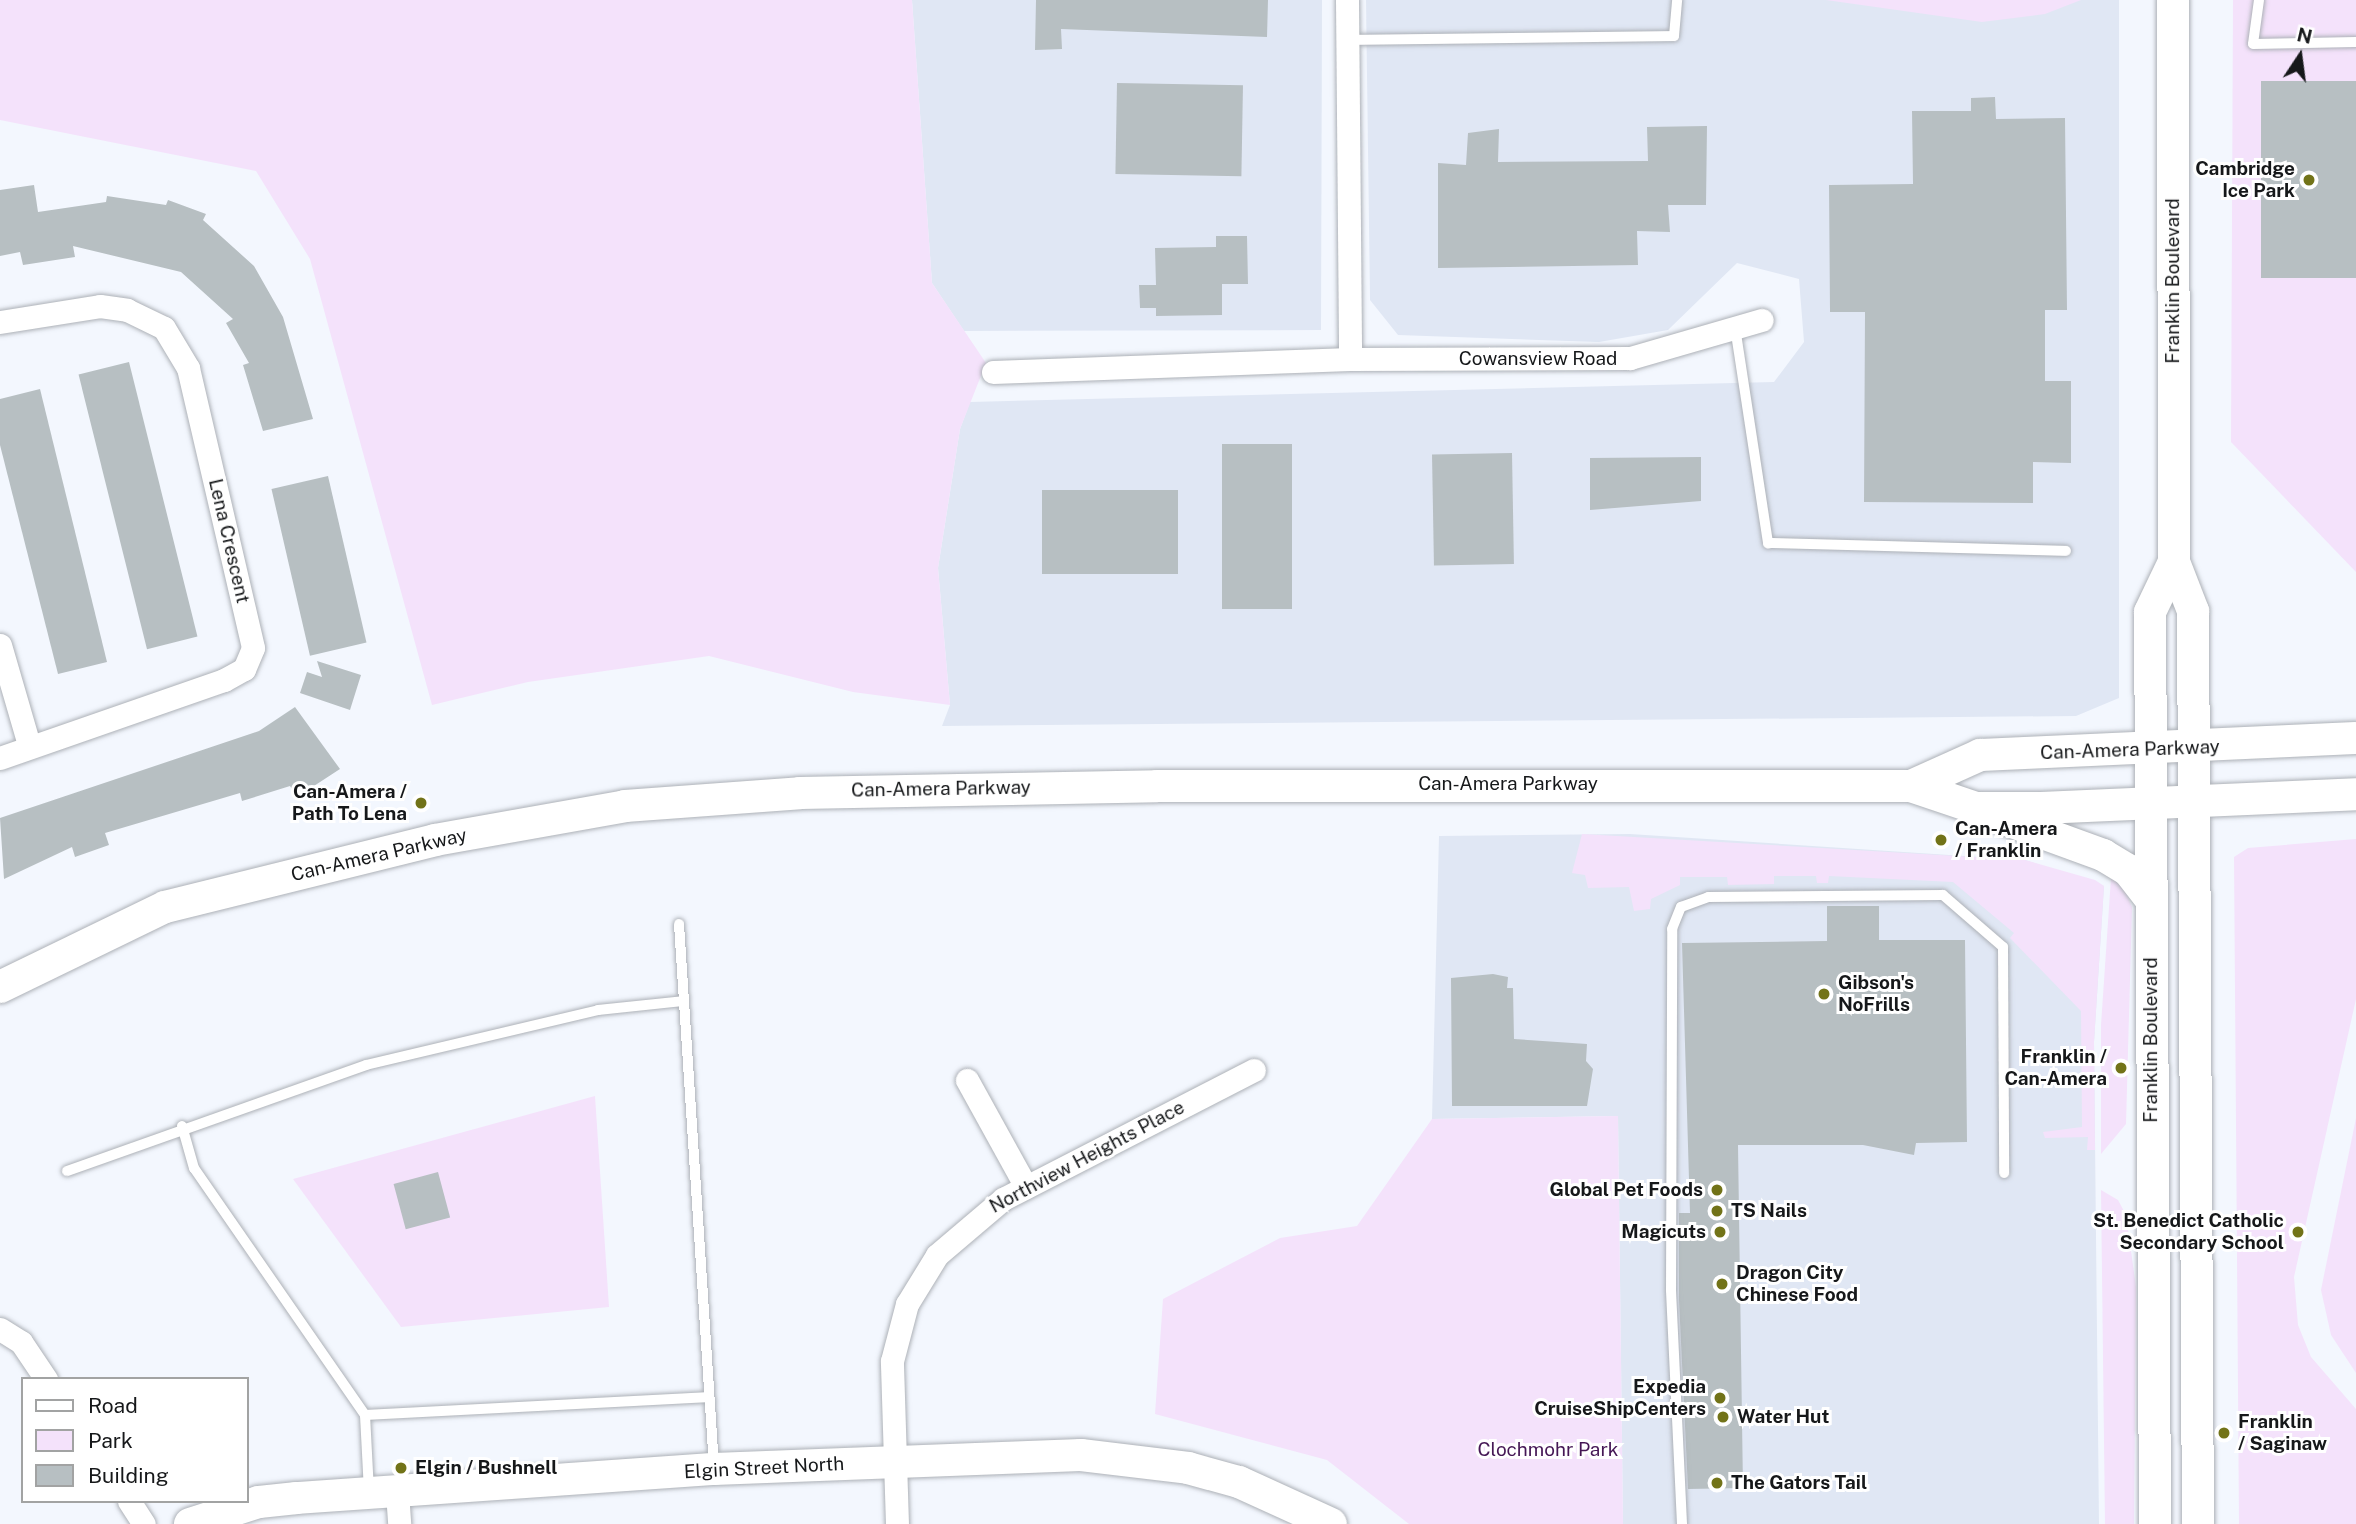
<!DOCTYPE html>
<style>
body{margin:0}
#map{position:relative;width:2356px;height:1524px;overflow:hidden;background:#f3f7fe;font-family:"Public Sans",sans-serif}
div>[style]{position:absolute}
.built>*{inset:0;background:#e0e7f4}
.green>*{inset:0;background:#f4e2fb}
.building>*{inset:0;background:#b7bfc2;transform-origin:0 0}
.roads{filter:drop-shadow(0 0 2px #adb1b7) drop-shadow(0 0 2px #adb1b7)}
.lane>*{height:10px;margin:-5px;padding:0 5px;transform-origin:5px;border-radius:5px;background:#fff}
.street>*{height:23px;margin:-11.5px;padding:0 11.5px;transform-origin:11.5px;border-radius:11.5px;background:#fff}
.secondary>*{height:32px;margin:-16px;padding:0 16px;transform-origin:16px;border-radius:16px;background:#fff}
.dots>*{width:19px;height:19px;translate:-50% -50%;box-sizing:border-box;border:4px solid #fff;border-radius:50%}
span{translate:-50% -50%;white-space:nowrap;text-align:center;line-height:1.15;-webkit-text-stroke:6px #fff;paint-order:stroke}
.poi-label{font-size:19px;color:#16181a;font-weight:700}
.right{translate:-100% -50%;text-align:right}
.left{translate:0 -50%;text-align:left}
.street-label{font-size:19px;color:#16181a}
.park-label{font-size:19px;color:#451755}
.legend{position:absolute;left:21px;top:1377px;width:228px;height:126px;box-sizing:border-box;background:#fff;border:2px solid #a2a3a3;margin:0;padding:9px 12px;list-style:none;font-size:21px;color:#16181a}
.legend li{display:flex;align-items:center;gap:14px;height:35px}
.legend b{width:35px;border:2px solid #a2a3a3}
.north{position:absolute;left:2265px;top:21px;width:70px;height:70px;-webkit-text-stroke:5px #fff;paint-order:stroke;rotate:13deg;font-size:19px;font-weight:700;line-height:28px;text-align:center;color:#16181a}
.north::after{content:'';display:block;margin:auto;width:24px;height:32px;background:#16181a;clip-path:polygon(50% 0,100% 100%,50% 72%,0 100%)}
</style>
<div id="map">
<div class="built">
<div style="clip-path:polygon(912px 0,1322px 0,1321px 330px,964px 331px,932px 283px)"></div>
<div style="clip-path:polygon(1366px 0,2119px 0,2119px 698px,2076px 716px,942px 726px,950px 705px,938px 568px,960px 429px,970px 402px,1774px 382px,1804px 342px,1799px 279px,1737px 263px,1668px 330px,1599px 342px,1398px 335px,1370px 300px)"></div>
<div style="clip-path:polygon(1630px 834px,2025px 860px,2104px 886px,2094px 1042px,2099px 1524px,1623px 1524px,1618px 1116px,1432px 1119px,1439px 836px)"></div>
</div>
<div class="green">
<div style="clip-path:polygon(0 0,912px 0,932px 283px,986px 363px,960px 429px,938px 568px,950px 705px,853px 692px,709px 656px,528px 682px,432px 705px,310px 259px,256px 171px,0 120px)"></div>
<div style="clip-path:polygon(1826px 0,2081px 0,2045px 14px,1982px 22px)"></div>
<div style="clip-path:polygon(2233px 0,2356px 0,2356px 572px,2231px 442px)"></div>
<div style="clip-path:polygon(1582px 834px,2025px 860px,2095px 880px,2104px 886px,2094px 1042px,2095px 1150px,2087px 1150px,2088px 1137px,2045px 1138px,2043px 1132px,2082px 1127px,2081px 1011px,2010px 938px,2014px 933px,1953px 882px,1829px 876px,1828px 883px,1817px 883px,1816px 876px,1774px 876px,1774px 884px,1728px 885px,1727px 877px,1680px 877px,1680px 885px,1651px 899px,1650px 909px,1634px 911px,1629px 887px,1588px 888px,1585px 875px,1572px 873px)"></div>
<div style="clip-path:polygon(2356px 839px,2356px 999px,2294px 1277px,2298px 1325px,2311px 1357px,2356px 1409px,2356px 1524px,2239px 1524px,2234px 857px,2248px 848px)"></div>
<div style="clip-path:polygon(2111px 878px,2123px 886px,2132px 907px,2126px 1124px,2101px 1154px,2101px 1025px)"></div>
<div style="clip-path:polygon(595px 1096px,609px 1307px,401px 1327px,293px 1179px)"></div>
<div style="clip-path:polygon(1618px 1116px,1623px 1524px,1409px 1524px,1327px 1460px,1155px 1414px,1163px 1299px,1280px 1238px,1357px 1226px,1432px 1119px)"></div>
<div style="clip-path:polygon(2356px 1118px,2356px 1373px,2331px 1335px,2321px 1290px)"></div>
<div style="clip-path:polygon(2101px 1190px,2118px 1200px,2126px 1215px,2136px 1287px,2134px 1524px,2105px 1524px)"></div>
</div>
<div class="building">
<div style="clip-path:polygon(1036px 0,1268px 0,1267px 37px,1061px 29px,1062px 49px,1035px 50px)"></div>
<div style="left:2356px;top:81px;width:197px;height:95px;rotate:90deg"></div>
<div style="left:1117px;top:83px;width:126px;height:91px;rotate:1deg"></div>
<div style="clip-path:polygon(1995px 97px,1996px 119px,2065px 118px,2067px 310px,2045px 310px,2045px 381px,2071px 381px,2071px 463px,2033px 462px,2033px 503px,1864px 502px,1865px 312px,1830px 312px,1829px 185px,1913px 184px,1912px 111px,1971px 111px,1971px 98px)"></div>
<div style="clip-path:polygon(1707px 126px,1706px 205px,1668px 205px,1670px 232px,1637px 231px,1638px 265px,1438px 268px,1438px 163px,1466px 165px,1468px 133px,1499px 129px,1498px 162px,1648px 161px,1647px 127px)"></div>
<div style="clip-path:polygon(34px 185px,38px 212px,106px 202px,107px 196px,166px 205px,168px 200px,206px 214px,203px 220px,254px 266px,283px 317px,313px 419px,263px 431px,243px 365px,249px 363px,226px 323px,233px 319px,181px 272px,73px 246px,75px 257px,23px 265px,20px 252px,0 256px,0 190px)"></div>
<div style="clip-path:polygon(1216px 236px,1247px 236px,1248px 284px,1222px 284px,1222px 315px,1156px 316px,1156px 308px,1140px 308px,1139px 285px,1156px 285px,1155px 248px,1216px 247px)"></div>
<div style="left:129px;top:362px;width:283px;height:52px;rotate:76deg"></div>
<div style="clip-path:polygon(40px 389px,107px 662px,58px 674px,0 445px,0 399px)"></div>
<div style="left:1222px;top:444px;width:70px;height:165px"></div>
<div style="left:1512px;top:453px;width:111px;height:80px;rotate:89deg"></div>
<div style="clip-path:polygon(1701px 457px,1701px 501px,1590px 510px,1590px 458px)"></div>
<div style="left:328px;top:476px;width:171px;height:58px;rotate:77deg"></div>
<div style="left:1042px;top:490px;width:136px;height:84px"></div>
<div style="clip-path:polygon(317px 661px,361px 675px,350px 710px,300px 693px,307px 672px,322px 677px)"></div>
<div style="clip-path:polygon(295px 707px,340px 769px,297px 797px,290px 786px,242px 801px,240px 793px,105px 833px,109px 845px,75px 857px,72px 847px,4px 879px,0 818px,259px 731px)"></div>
<div style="clip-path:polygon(1827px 906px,1879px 906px,1879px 940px,1965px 940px,1967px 1142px,1916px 1143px,1914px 1155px,1863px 1145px,1738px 1145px,1743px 1488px,1688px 1489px,1679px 1300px,1679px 1213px,1690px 1213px,1682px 943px,1827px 941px)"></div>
<div style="clip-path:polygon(1493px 974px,1508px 977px,1507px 988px,1513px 988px,1514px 1039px,1587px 1044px,1586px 1061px,1593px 1069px,1587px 1106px,1452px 1106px,1451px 978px)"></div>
<div style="left:438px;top:1172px;width:47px;height:46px;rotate:75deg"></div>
</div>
<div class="roads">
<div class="lane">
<div style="left:2259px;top:0;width:44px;rotate:97.8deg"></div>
<div style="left:2253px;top:44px;width:103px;rotate:-1.1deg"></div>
<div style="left:1348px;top:40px;width:326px;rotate:-0.7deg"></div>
<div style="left:1674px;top:36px;width:36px;rotate:-85deg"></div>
<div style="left:1735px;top:327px;width:219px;rotate:81.3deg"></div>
<div style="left:1768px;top:543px;width:298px;rotate:1.5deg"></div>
<div style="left:679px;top:924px;width:543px;rotate:86.31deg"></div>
<div style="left:182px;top:1126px;width:44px;rotate:74.1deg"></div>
<div style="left:194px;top:1168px;width:300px;rotate:55.3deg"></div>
<div style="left:365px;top:1415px;width:76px;rotate:87deg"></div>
<div style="left:67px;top:1171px;width:317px;rotate:-19.5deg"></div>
<div style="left:366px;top:1065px;width:238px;rotate:-13.3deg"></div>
<div style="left:598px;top:1010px;width:85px;rotate:-6deg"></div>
<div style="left:365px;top:1415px;width:341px;rotate:-3deg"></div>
<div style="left:1682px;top:1524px;width:234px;rotate:-92.7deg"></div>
<div style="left:1671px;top:1290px;width:361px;rotate:-89.8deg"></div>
<div style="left:1672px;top:929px;width:24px;rotate:-68deg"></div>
<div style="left:1681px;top:907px;width:29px;rotate:-20deg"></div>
<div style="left:1708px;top:897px;width:235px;rotate:-0.5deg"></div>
<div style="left:1943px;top:895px;width:79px;rotate:40.9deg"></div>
<div style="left:2003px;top:947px;width:226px;rotate:89.7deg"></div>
</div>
<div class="street">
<div style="left:1347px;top:0;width:359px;rotate:89.5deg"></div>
<div style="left:0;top:322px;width:101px;rotate:-9.1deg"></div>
<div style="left:100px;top:306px;width:27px;rotate:8deg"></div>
<div style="left:127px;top:310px;width:41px;rotate:25.9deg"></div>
<div style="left:164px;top:328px;width:47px;rotate:59deg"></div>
<div style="left:188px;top:368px;width:287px;rotate:76.9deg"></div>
<div style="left:253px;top:648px;width:23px;rotate:113deg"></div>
<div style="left:244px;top:669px;width:23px;rotate:151deg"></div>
<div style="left:224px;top:680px;width:237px;rotate:160.8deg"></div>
<div style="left:993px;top:372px;width:357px;rotate:-2.1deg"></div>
<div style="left:1350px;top:359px;width:280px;rotate:-0.2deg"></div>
<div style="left:1630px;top:358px;width:137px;rotate:-16.1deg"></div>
<div style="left:0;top:645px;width:104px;rotate:73.8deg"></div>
<div style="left:967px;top:1080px;width:122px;rotate:61.1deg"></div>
<div style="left:0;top:1329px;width:25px;rotate:32deg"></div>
<div style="left:21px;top:1342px;width:45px;rotate:56deg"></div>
<div style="left:397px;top:1492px;width:32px;rotate:86deg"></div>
<div style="left:129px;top:1501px;width:27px;rotate:57deg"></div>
<div style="left:897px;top:1524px;width:163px;rotate:-91.8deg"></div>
<div style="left:892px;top:1361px;width:59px;rotate:-75.3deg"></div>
<div style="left:907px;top:1304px;width:57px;rotate:-58.5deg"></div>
<div style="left:937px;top:1255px;width:87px;rotate:-40.3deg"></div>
<div style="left:1003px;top:1199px;width:282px;rotate:-27.2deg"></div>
</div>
<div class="secondary">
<div style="left:2173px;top:0;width:562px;rotate:89.9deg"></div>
<div style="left:2174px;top:562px;width:53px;rotate:68.8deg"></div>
<div style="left:2193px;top:611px;width:913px;rotate:89.69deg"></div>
<div style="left:1911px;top:786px;width:76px;rotate:-24.2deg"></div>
<div style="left:1980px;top:755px;width:376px;rotate:-2.6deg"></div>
<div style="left:1985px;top:812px;width:126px;rotate:20deg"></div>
<div style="left:2103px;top:855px;width:29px;rotate:31deg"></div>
<div style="left:2128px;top:870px;width:36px;rotate:52deg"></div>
<div style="left:0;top:987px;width:183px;rotate:-25.9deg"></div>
<div style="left:165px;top:907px;width:278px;rotate:-13.9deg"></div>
<div style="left:435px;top:840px;width:193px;rotate:-10.1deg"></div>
<div style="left:625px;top:806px;width:175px;rotate:-4.2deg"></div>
<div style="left:800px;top:793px;width:357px;rotate:-1.1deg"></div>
<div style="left:1157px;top:786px;width:754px"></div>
<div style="left:1911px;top:786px;width:69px;rotate:18.7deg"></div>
<div style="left:1976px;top:808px;width:65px"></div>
<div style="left:2041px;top:808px;width:315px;rotate:-2.5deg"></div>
<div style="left:190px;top:1524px;width:72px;rotate:-17.7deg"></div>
<div style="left:259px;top:1502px;width:38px;rotate:-6deg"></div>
<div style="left:297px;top:1498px;width:418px;rotate:-4deg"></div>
<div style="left:714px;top:1469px;width:367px;rotate:-2.2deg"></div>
<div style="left:1081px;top:1455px;width:108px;rotate:6.9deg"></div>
<div style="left:1188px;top:1468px;width:53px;rotate:15.4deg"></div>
<div style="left:1239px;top:1482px;width:101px;rotate:24.5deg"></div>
<div style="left:2155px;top:1524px;width:912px;rotate:-90.31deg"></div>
<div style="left:2150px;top:612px;width:55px;rotate:-64.4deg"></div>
</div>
</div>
<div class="dots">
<div style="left:2309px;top:180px;background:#727318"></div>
<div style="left:421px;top:803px;background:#727318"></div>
<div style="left:1941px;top:840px;background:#727318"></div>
<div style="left:1824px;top:994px;background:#727318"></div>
<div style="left:2121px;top:1068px;background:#727318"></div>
<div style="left:1717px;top:1190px;background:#727318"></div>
<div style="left:1717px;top:1211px;background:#727318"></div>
<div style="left:1720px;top:1232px;background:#727318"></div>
<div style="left:2298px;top:1232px;background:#727318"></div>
<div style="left:1722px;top:1284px;background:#727318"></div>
<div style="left:1720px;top:1398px;background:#727318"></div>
<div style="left:1723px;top:1417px;background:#727318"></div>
<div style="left:2224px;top:1433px;background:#727318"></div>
<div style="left:401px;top:1468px;background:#727318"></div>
<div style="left:1717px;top:1483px;background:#727318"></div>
</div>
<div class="poi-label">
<span class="right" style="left:2295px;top:180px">Cambridge<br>Ice Park</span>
<span class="right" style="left:407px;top:803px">Can-Amera /<br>Path To Lena</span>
<span class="left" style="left:1955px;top:840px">Can-Amera<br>/ Franklin</span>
<span class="left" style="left:1838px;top:994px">Gibson's<br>NoFrills</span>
<span class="right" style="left:2107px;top:1068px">Franklin /<br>Can-Amera</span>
<span class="right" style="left:1703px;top:1190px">Global Pet Foods</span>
<span class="left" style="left:1731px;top:1211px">TS Nails</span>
<span class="right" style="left:2284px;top:1232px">St. Benedict Catholic<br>Secondary School</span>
<span class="right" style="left:1706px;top:1232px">Magicuts</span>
<span class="left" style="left:1736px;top:1284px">Dragon City<br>Chinese Food</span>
<span class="right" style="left:1706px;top:1398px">Expedia<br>CruiseShipCenters</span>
<span class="left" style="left:1737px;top:1417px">Water Hut</span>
<span class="left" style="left:2238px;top:1433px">Franklin<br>/ Saginaw</span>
<span class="left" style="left:415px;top:1468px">Elgin / Bushnell</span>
<span class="left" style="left:1731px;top:1483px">The Gators Tail</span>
</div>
<div class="street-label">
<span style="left:2173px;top:281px;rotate:-90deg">Franklin Boulevard</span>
<span style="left:1538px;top:359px">Cowansview Road</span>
<span style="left:229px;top:541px;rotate:77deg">Lena Crescent</span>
<span style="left:2130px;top:750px;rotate:-2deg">Can-Amera Parkway</span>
<span style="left:1508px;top:784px">Can-Amera Parkway</span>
<span style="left:941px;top:789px;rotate:-1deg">Can-Amera Parkway</span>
<span style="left:379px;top:855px;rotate:-13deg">Can-Amera Parkway</span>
<span style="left:2151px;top:1040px;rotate:-90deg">Franklin Boulevard</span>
<span style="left:1087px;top:1157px;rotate:-28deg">Northview Heights Place</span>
<span style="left:764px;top:1468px;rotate:-3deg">Elgin Street North</span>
</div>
<div class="park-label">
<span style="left:1548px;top:1450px">Clochmohr Park</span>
</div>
<ul class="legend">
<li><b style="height:9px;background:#fff"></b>Road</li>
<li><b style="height:19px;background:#f4e2fb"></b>Park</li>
<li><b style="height:19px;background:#b7bfc2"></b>Building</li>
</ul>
<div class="north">N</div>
</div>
